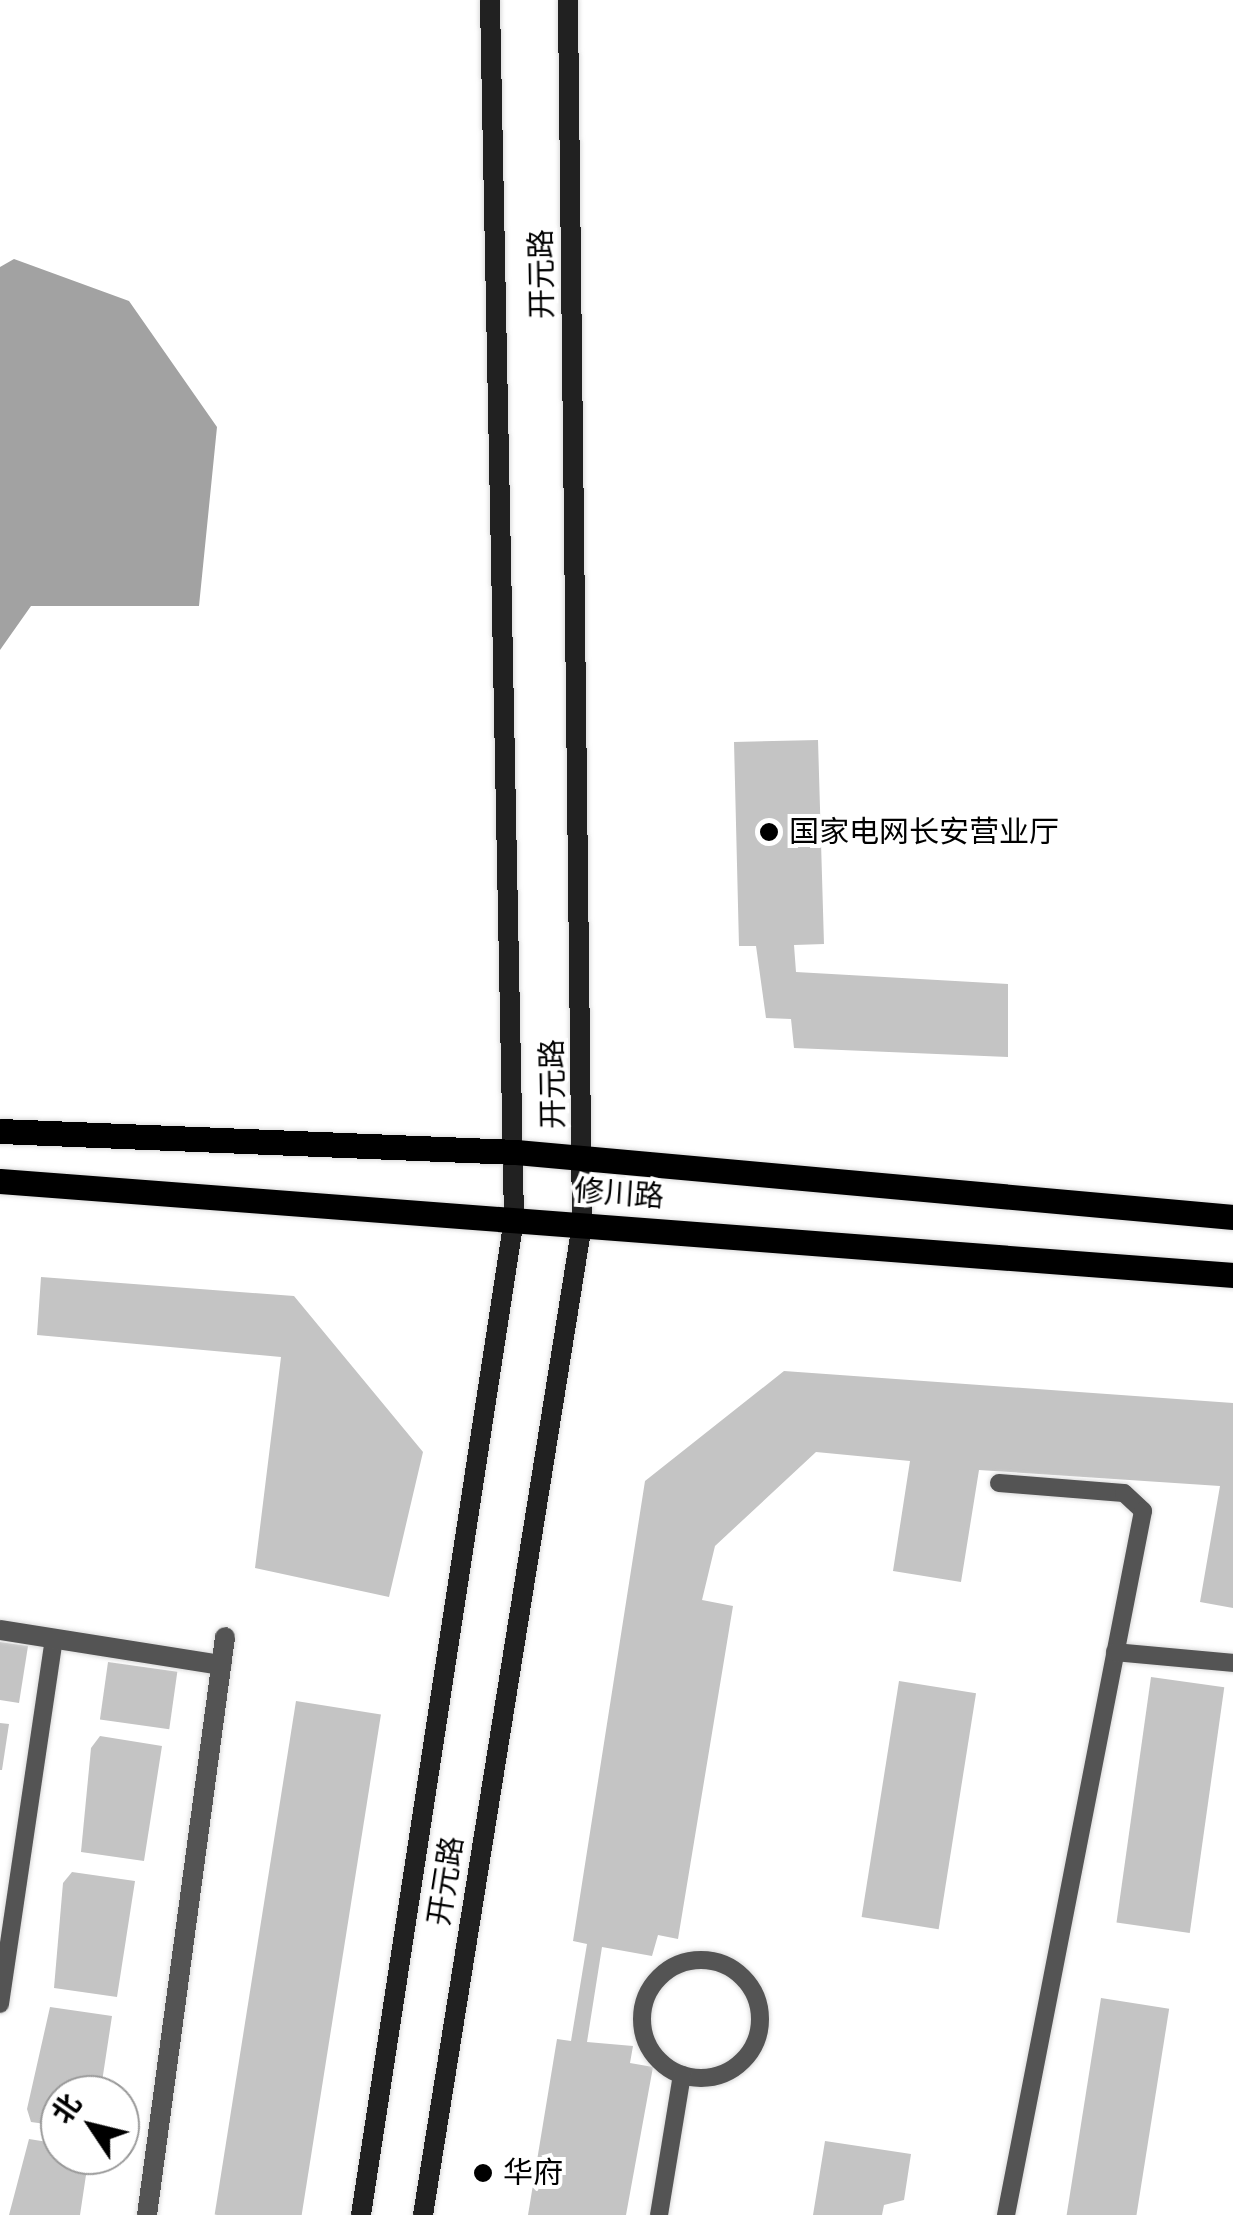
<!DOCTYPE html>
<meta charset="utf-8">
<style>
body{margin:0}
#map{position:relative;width:1233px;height:2215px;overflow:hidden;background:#fff;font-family:Arial,"Noto Sans SC",sans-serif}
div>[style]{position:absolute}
.water>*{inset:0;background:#a2a2a2}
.building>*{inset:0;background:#c4c4c4;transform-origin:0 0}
.roads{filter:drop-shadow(0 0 2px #dbdbdb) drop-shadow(0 0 2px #dbdbdb)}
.lane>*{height:18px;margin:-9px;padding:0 9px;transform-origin:9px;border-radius:9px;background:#545454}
.lane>.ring{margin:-9px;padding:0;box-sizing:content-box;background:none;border:18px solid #545454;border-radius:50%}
.street>*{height:20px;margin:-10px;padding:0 10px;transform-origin:10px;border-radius:10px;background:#545454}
.secondary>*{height:20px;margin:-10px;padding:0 10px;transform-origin:10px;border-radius:10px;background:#212121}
.primary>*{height:25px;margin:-12.5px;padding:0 12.5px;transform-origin:12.5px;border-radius:12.5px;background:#000}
.dots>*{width:28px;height:28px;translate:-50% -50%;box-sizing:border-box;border:5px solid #fff;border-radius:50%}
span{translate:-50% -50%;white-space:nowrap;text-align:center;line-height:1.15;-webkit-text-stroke:8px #fff;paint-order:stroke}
.street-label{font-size:30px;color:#000}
.poi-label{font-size:30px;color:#000}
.left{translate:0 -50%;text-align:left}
.north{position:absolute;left:40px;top:2075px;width:100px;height:100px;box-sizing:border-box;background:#fff;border:2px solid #999;border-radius:50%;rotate:305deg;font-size:28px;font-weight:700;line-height:40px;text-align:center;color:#000}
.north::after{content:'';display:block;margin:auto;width:35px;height:45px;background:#000;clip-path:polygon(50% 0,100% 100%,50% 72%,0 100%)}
</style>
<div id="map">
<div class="water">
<div style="clip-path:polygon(14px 259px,129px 301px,217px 427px,199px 606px,31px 606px,0 650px,0 267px)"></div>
</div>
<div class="building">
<div style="clip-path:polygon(818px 740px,824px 944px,794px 945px,796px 972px,1008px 984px,1008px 1057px,794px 1048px,791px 1019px,766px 1018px,756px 946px,739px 946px,734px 742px)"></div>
<div style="clip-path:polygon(41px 1277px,294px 1296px,423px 1452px,389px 1597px,255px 1568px,281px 1357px,37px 1335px)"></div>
<div style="clip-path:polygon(784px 1371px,1233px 1403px,1233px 1608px,1200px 1602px,1220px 1486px,979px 1470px,961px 1582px,893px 1571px,910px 1461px,816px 1452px,715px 1546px,702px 1600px,733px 1606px,678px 1939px,658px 1935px,652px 1956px,602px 1947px,587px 2042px,633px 2046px,630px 2063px,653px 2067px,626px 2215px,528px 2215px,557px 2039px,571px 2041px,587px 1944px,573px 1941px,645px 1481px)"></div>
<div style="clip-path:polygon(0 1642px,28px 1646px,19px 1703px,0 1700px)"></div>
<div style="left:108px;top:1662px;width:70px;height:58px;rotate:8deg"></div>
<div style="left:1151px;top:1677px;width:74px;height:248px;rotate:8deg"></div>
<div style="left:899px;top:1681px;width:78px;height:239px;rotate:9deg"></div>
<div style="left:296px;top:1701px;width:86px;height:520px;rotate:9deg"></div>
<div style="clip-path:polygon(0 1723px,9px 1724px,2px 1770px,0 1770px)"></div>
<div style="clip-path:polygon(100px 1736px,162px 1746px,144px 1861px,81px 1852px,91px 1748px)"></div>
<div style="clip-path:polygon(72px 1872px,135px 1881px,117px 1997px,54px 1988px,63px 1883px)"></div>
<div style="left:1101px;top:1998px;width:69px;height:220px;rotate:9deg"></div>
<div style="clip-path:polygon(50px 2007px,112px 2016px,100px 2095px,60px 2095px,60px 2126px,31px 2122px,27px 2109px)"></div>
<div style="clip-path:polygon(29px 2139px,60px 2144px,60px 2155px,89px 2155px,80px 2215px,9px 2215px)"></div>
<div style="clip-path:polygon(825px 2141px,911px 2154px,904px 2200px,884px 2205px,882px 2215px,813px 2215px)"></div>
</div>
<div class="roads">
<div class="lane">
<div style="left:999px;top:1483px;width:125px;rotate:4.6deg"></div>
<div style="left:1124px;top:1493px;width:26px;rotate:43deg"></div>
<div style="left:1143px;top:1511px;width:717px;rotate:101.01deg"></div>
<div style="left:1115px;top:1652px;width:119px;rotate:5.3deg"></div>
<div class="ring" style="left:642px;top:1960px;width:100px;height:100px"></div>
<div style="left:0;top:2004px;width:369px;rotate:-81.6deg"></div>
<div style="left:659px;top:2215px;width:142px;rotate:-80.7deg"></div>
</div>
<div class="street">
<div style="left:0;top:1630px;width:224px;rotate:9deg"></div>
<div style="left:147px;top:2215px;width:583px;rotate:-82.31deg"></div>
</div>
<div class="secondary">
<div style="left:361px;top:2215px;width:1008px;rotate:-81.27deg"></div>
<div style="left:514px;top:1219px;width:1219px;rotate:-91.13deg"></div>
<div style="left:423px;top:2215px;width:1004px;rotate:-80.88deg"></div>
<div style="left:582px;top:1224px;width:1224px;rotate:-90.66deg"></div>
</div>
<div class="primary">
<div style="left:0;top:1131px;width:516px;rotate:2.33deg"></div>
<div style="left:516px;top:1152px;width:720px;rotate:5.18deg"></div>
<div style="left:0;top:1181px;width:1237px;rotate:4.36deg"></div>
</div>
</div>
<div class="dots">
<div style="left:769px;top:832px;background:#000"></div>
<div style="left:483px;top:2173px;background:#000"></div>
</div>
<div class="street-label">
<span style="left:542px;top:274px;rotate:-91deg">开元路</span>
<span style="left:553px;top:1084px;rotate:-91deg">开元路</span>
<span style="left:619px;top:1194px;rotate:4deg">修川路</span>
<span style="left:446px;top:1881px;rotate:-81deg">开元路</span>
</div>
<div class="poi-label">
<span class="left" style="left:789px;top:832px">国家电网长安营业厅</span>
<span class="left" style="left:503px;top:2173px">华府</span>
</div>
<div class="north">北</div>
</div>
